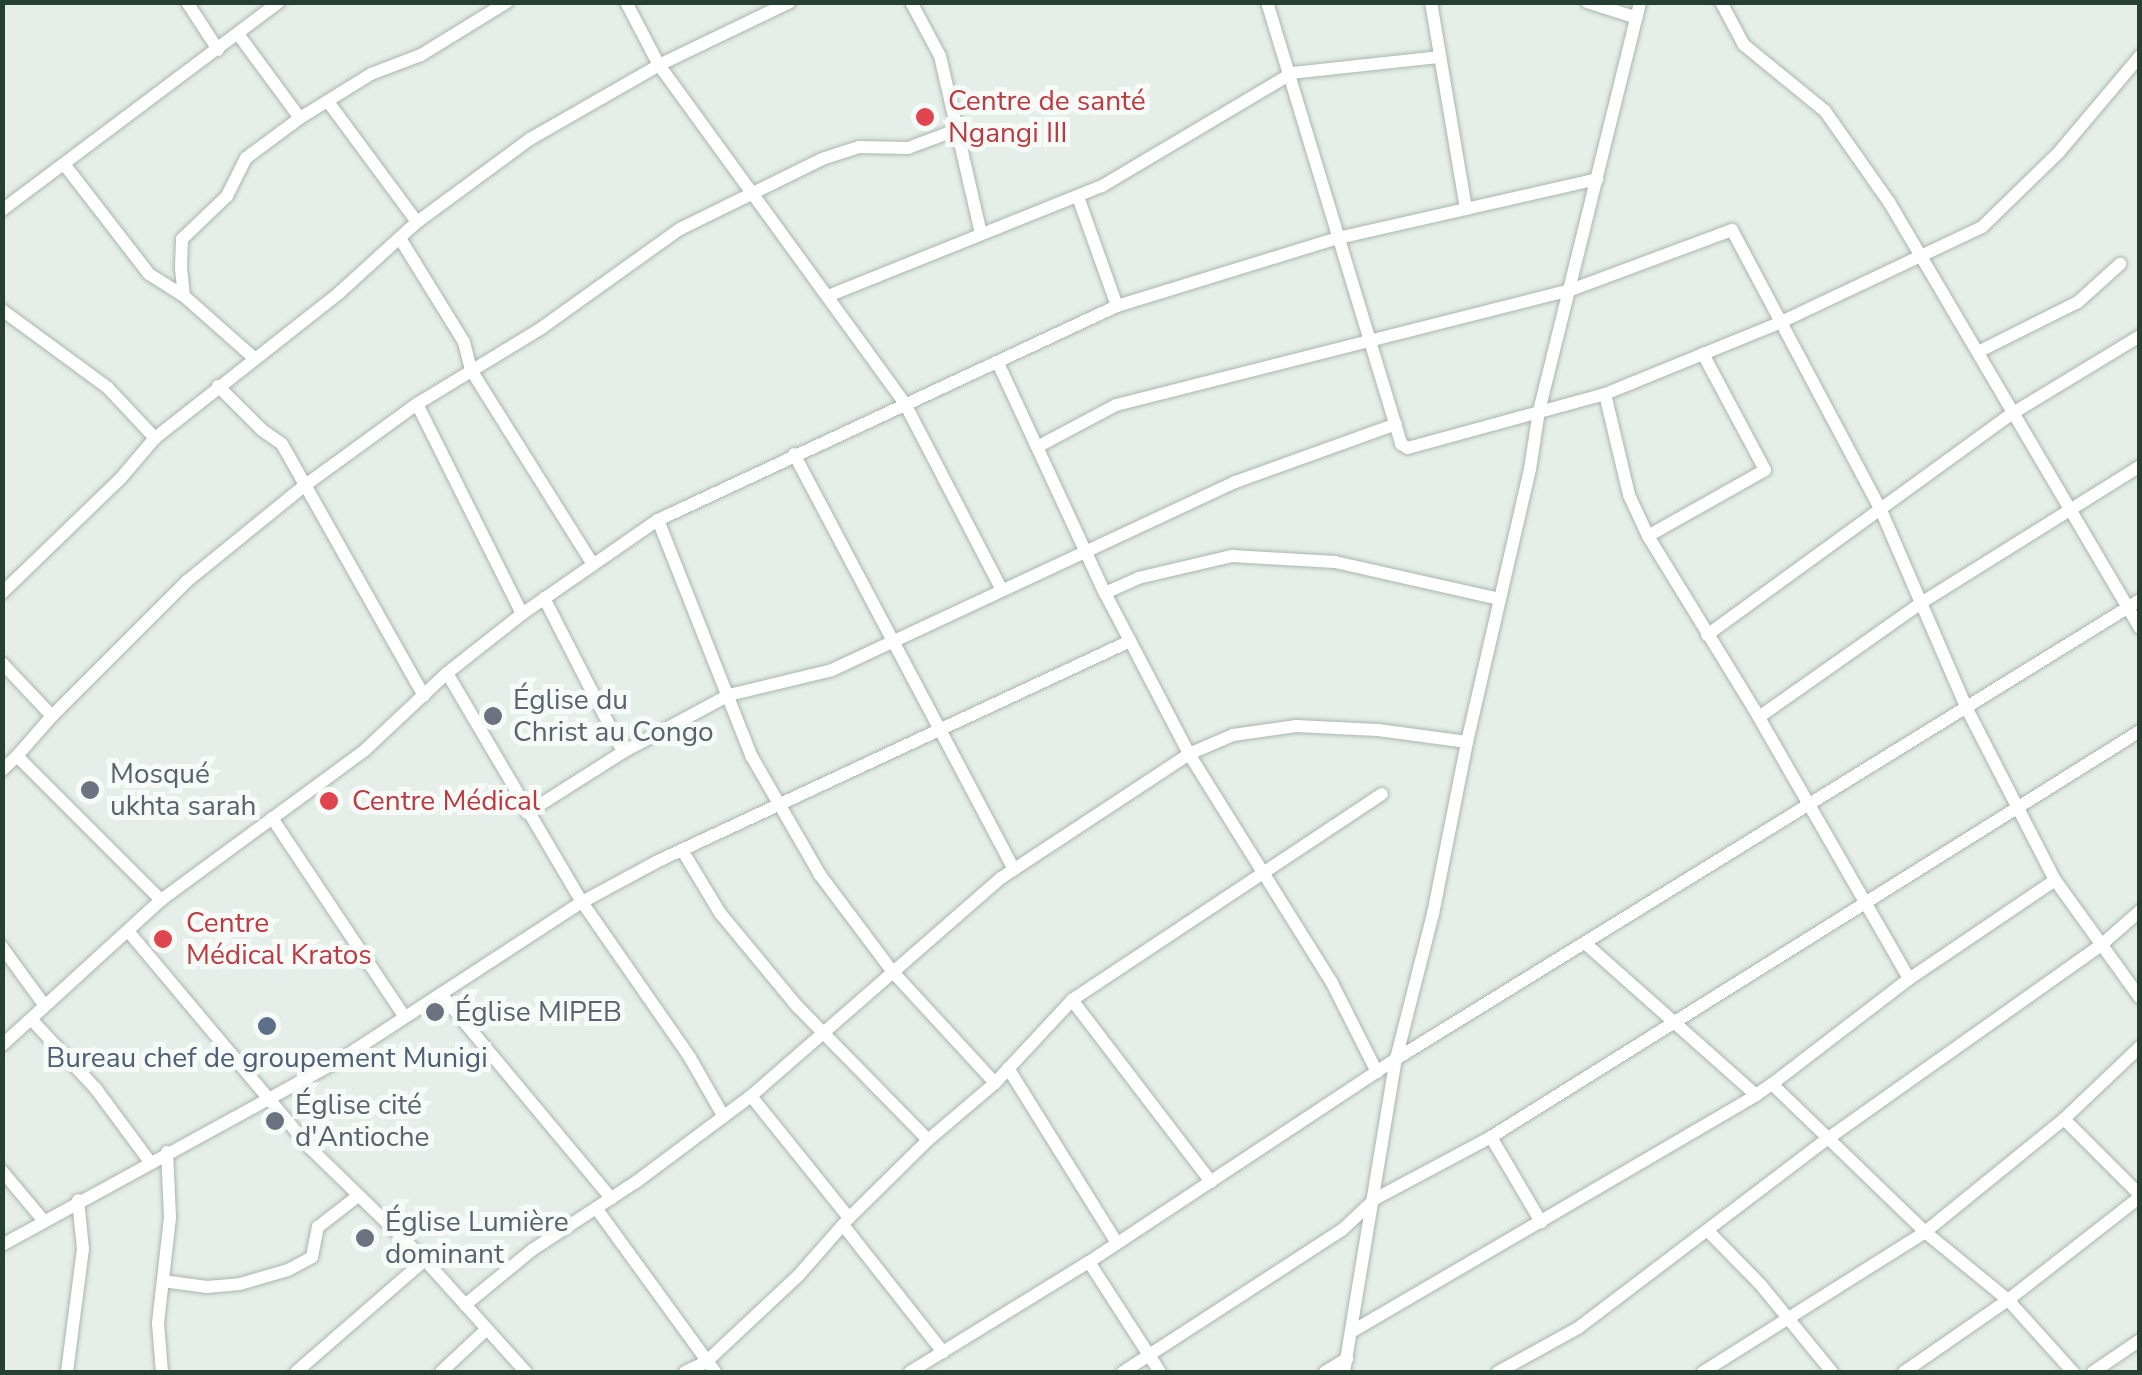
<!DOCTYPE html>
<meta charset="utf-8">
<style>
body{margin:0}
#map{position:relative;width:2142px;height:1375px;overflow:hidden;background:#e6eeea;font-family:"Nunito Sans",sans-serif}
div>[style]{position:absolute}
.roads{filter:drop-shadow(0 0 2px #a9b6b0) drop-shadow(0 0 2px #a9b6b0)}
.minor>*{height:12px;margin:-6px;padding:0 6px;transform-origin:6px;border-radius:6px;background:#fff}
.dots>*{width:28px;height:28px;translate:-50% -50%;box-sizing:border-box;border:5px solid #f7fbf8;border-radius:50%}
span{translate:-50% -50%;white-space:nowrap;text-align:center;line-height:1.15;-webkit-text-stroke:10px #f7fbf8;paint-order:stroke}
.health-label{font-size:28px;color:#be3a42}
.left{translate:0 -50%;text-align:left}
.worship-label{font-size:28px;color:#5b616d}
.service-label{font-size:28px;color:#4e5e75}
.frame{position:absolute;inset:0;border:5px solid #263f35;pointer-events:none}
</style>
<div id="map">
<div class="roads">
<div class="minor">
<div style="left:187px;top:2px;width:57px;rotate:57.1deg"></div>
<div style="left:626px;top:2px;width:71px;rotate:62.4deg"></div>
<div style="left:659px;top:65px;width:417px;rotate:54deg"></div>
<div style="left:904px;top:402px;width:210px;rotate:62.5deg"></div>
<div style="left:911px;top:2px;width:61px;rotate:61.8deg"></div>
<div style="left:940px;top:56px;width:182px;rotate:77deg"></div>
<div style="left:1267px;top:2px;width:462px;rotate:73.1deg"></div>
<div style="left:1401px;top:444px;width:8px;rotate:30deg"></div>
<div style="left:1408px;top:448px;width:204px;rotate:-15.3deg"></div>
<div style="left:1605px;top:394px;width:190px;rotate:-22.2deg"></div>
<div style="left:1781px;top:322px;width:222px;rotate:-25.3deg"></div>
<div style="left:1982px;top:227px;width:107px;rotate:-44.2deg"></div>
<div style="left:2059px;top:152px;width:126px;rotate:-49.8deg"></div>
<div style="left:1431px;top:2px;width:210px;rotate:80.4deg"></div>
<div style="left:1587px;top:2px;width:52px;rotate:17.7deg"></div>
<div style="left:1721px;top:2px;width:49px;rotate:61.9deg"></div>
<div style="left:1744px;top:45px;width:104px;rotate:39.2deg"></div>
<div style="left:1825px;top:111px;width:111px;rotate:54.9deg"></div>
<div style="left:1889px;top:202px;width:494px;rotate:59.5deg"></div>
<div style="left:238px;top:34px;width:104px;rotate:53.6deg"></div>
<div style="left:300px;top:118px;width:67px;rotate:143.5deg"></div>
<div style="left:246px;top:158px;width:42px;rotate:116.6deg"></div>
<div style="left:227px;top:196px;width:62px;rotate:136.3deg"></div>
<div style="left:182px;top:239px;width:29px;rotate:92deg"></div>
<div style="left:181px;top:268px;width:28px;rotate:84deg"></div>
<div style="left:184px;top:296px;width:92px;rotate:41.5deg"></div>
<div style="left:329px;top:103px;width:148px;rotate:53.5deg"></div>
<div style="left:300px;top:118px;width:84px;rotate:-31.8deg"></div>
<div style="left:371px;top:74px;width:53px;rotate:-20.8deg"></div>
<div style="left:421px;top:55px;width:101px;rotate:-31.6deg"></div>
<div style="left:64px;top:164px;width:139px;rotate:52.3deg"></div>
<div style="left:149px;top:274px;width:41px;rotate:32.2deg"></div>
<div style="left:1078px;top:197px;width:116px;rotate:70.3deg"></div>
<div style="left:2px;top:210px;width:346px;rotate:-36.9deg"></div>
<div style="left:401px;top:240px;width:120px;rotate:58.3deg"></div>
<div style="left:464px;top:342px;width:29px;rotate:76deg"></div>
<div style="left:471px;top:370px;width:228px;rotate:57.9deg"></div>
<div style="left:828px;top:296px;width:295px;rotate:-21.9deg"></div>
<div style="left:1102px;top:186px;width:221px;rotate:-30.7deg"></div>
<div style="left:1292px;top:73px;width:148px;rotate:-6.2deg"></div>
<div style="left:2px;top:310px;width:132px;rotate:36.3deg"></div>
<div style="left:108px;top:388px;width:69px;rotate:46.8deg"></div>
<div style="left:155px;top:438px;width:52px;rotate:130.4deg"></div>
<div style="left:121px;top:478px;width:165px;rotate:136deg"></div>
<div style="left:1978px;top:352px;width:112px;rotate:-26.6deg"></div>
<div style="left:2078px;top:302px;width:57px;rotate:-42.1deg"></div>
<div style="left:998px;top:363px;width:254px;rotate:65.1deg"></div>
<div style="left:1105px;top:593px;width:182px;rotate:62.4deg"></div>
<div style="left:1189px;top:754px;width:270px;rotate:58deg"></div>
<div style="left:1332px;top:983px;width:100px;rotate:63.2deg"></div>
<div style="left:218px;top:386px;width:62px;rotate:45deg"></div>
<div style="left:262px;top:430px;width:24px;rotate:35deg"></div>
<div style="left:282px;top:444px;width:289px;rotate:60.6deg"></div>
<div style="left:1605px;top:394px;width:104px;rotate:76.6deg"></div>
<div style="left:1629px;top:495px;width:45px;rotate:65.1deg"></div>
<div style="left:1648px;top:536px;width:203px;rotate:58.5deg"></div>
<div style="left:1754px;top:709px;width:311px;rotate:60.1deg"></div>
<div style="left:417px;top:404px;width:235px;rotate:63.4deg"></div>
<div style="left:155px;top:438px;width:234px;rotate:-38.2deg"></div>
<div style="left:339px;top:293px;width:105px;rotate:-42.3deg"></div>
<div style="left:417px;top:222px;width:140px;rotate:-36.3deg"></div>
<div style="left:530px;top:139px;width:149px;rotate:-29.8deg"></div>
<div style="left:659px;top:65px;width:145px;rotate:-25.7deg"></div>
<div style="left:1037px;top:447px;width:89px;rotate:-28deg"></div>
<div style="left:1116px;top:405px;width:466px;rotate:-14.2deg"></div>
<div style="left:1568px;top:291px;width:175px;rotate:-20.4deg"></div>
<div style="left:1732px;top:230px;width:315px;rotate:62deg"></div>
<div style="left:1880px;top:508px;width:217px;rotate:66.6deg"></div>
<div style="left:1966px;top:707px;width:195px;rotate:62.8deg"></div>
<div style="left:2055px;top:880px;width:145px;rotate:54.2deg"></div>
<div style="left:794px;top:454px;width:470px;rotate:62.1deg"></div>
<div style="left:658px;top:520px;width:255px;rotate:68.4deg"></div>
<div style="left:752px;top:757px;width:136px;rotate:60deg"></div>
<div style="left:820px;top:875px;width:120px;rotate:53.1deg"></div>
<div style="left:892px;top:971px;width:152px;rotate:47.4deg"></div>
<div style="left:1648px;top:536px;width:134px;rotate:-29.4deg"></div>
<div style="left:1765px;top:470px;width:132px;rotate:-118.1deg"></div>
<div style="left:1105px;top:593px;width:36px;rotate:-24deg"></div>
<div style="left:1138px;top:578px;width:97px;rotate:-13.2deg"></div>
<div style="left:1232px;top:556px;width:103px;rotate:3.3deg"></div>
<div style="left:1335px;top:562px;width:168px;rotate:12.7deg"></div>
<div style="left:544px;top:598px;width:173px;rotate:62.8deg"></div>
<div style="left:1707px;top:635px;width:378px;rotate:-36deg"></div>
<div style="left:2013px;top:413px;width:149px;rotate:-31.2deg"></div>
<div style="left:2px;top:663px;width:73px;rotate:46.7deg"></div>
<div style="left:52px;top:716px;width:53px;rotate:131.2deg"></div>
<div style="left:17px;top:756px;width:204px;rotate:45deg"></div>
<div style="left:161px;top:900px;width:215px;rotate:137.6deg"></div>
<div style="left:447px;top:673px;width:266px;rotate:59.5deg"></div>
<div style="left:582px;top:902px;width:188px;rotate:55.2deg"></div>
<div style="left:689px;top:1056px;width:70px;rotate:60.2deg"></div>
<div style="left:52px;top:716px;width:191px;rotate:-45deg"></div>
<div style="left:187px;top:581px;width:151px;rotate:-39.1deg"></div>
<div style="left:304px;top:486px;width:140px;rotate:-36deg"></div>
<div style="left:417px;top:404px;width:148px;rotate:-31.4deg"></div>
<div style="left:543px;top:327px;width:168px;rotate:-35.6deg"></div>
<div style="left:680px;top:229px;width:158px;rotate:-26.2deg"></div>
<div style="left:822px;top:159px;width:39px;rotate:-18deg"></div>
<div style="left:859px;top:147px;width:49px;rotate:1.2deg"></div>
<div style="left:908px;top:148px;width:51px;rotate:-20.6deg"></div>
<div style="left:1759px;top:717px;width:198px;rotate:-35.1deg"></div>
<div style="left:1921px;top:603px;width:258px;rotate:-32deg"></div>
<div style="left:2px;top:770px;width:21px;rotate:-43deg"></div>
<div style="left:527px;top:813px;width:114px;rotate:-32.4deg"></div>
<div style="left:623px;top:752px;width:120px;rotate:-28.3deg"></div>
<div style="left:729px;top:695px;width:106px;rotate:-13.6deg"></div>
<div style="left:832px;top:670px;width:445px;rotate:-25deg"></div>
<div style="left:1235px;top:482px;width:171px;rotate:-19.8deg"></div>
<div style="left:272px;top:818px;width:238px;rotate:56.3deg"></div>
<div style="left:682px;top:850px;width:74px;rotate:58.9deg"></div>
<div style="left:720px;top:913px;width:121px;rotate:50.4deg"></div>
<div style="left:797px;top:1006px;width:187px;rotate:45.6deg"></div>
<div style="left:161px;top:900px;width:253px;rotate:-36.3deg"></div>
<div style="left:365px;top:750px;width:112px;rotate:-43.2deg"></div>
<div style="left:447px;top:673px;width:95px;rotate:-38.2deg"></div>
<div style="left:522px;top:614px;width:165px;rotate:-34.7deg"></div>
<div style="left:658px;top:520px;width:506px;rotate:-25deg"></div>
<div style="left:1117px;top:306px;width:231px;rotate:-17.1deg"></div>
<div style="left:1338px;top:238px;width:266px;rotate:-12.8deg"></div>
<div style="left:128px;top:931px;width:283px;rotate:50deg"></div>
<div style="left:310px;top:1148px;width:161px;rotate:44.2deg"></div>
<div style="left:425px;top:1260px;width:151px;rotate:48deg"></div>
<div style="left:1586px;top:944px;width:227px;rotate:41.6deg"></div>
<div style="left:1756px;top:1095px;width:19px;rotate:-35deg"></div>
<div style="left:1772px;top:1084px;width:213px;rotate:44deg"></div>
<div style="left:1925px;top:1232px;width:107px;rotate:39.3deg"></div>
<div style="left:2008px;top:1300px;width:97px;rotate:47.9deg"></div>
<div style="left:2px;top:947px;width:73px;rotate:53.9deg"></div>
<div style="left:441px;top:994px;width:266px;rotate:50.2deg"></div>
<div style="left:1072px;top:1000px;width:229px;rotate:52.6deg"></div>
<div style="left:31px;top:1019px;width:96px;rotate:47.1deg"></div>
<div style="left:96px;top:1089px;width:91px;rotate:53.5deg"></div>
<div style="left:1008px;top:1068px;width:206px;rotate:58.1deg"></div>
<div style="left:1772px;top:1084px;width:173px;rotate:-37.5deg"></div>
<div style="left:1909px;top:979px;width:176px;rotate:-34.1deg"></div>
<div style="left:751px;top:1096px;width:156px;rotate:51.2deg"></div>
<div style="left:2064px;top:1119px;width:107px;rotate:45deg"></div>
<div style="left:1491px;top:1137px;width:99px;rotate:59.5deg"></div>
<div style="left:2px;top:1171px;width:65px;rotate:50deg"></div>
<div style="left:596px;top:1208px;width:203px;rotate:54deg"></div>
<div style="left:843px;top:1225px;width:162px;rotate:51.8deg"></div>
<div style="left:1710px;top:1233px;width:71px;rotate:45.6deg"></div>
<div style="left:1760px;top:1284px;width:114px;rotate:50.7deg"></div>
<div style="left:2px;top:1245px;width:383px;rotate:-28.7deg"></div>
<div style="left:338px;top:1061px;width:291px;rotate:-33.1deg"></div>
<div style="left:582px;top:902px;width:86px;rotate:-28.3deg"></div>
<div style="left:658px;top:861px;width:521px;rotate:-24.99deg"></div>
<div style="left:1089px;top:1262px;width:131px;rotate:57.2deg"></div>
<div style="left:163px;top:1281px;width:44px;rotate:7.8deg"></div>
<div style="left:207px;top:1287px;width:33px;rotate:-5deg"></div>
<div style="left:240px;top:1284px;width:50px;rotate:-16.3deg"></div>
<div style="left:288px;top:1270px;width:27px;rotate:-28deg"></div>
<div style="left:312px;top:1257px;width:31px;rotate:-79deg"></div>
<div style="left:318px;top:1227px;width:51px;rotate:-37.8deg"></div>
<div style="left:465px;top:1305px;width:87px;rotate:-39.4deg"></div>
<div style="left:532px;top:1250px;width:124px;rotate:-33.2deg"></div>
<div style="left:636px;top:1182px;width:144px;rotate:-36.8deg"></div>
<div style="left:751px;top:1096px;width:332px;rotate:-41.1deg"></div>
<div style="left:1001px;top:878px;width:225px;rotate:-33.4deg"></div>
<div style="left:1189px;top:754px;width:48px;rotate:-23.4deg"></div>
<div style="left:1233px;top:735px;width:64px;rotate:-8.1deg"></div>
<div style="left:1296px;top:726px;width:82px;rotate:2.8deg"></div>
<div style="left:1378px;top:730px;width:90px;rotate:7.7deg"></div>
<div style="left:1351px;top:1332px;width:469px;rotate:-30.3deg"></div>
<div style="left:67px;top:1372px;width:124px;rotate:-82.6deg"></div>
<div style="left:83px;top:1249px;width:49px;rotate:-95.8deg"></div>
<div style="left:162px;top:1372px;width:49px;rotate:-94.7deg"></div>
<div style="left:158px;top:1323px;width:107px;rotate:-83.5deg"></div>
<div style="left:170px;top:1217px;width:65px;rotate:-92.6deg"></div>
<div style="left:296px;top:1372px;width:171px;rotate:-41deg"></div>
<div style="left:441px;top:1372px;width:63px;rotate:-43.1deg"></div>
<div style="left:685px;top:1372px;width:23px;rotate:-25deg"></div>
<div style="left:706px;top:1362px;width:126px;rotate:-43.1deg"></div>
<div style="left:798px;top:1276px;width:77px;rotate:-48.7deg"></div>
<div style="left:849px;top:1218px;width:111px;rotate:-44.6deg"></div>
<div style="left:928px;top:1140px;width:88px;rotate:-40.4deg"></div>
<div style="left:995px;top:1083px;width:113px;rotate:-47.1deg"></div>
<div style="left:1072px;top:1000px;width:372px;rotate:-33.6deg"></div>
<div style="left:910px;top:1372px;width:210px;rotate:-31.6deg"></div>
<div style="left:1089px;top:1262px;width:368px;rotate:-33.5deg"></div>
<div style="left:1396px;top:1059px;width:874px;rotate:-31.67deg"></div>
<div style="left:1123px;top:1372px;width:261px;rotate:-33deg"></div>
<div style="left:1342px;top:1230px;width:45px;rotate:-43.2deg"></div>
<div style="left:1375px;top:1199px;width:132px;rotate:-28.1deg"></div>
<div style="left:1491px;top:1137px;width:766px;rotate:-32.03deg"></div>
<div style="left:1325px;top:1372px;width:26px;rotate:-31deg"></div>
<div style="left:1344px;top:1372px;width:317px;rotate:-80.6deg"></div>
<div style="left:1396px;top:1059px;width:150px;rotate:-75.7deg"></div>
<div style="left:1433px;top:914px;width:175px;rotate:-78.8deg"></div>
<div style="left:1467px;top:742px;width:280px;rotate:-77deg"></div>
<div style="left:1530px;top:469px;width:59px;rotate:-81.2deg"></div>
<div style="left:1539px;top:411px;width:421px;rotate:-76.1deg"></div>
<div style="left:1498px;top:1372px;width:91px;rotate:-28.8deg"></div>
<div style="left:1578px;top:1328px;width:316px;rotate:-37.2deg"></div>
<div style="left:1830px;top:1137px;width:331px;rotate:-35.3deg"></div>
<div style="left:2100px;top:946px;width:53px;rotate:-41.2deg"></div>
<div style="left:1703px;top:1372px;width:262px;rotate:-32.2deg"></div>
<div style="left:1925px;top:1232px;width:179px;rotate:-39.1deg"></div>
<div style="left:2064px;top:1119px;width:105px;rotate:-43.5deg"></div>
<div style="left:1904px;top:1372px;width:126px;rotate:-34.7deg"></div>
<div style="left:2008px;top:1300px;width:167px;rotate:-38deg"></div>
<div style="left:2093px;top:1372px;width:57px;rotate:-34.2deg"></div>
</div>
</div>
<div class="dots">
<div style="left:925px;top:117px;background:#e0444e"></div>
<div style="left:493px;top:716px;background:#6b7280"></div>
<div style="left:90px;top:790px;background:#6b7280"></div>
<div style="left:329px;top:801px;background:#e0444e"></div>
<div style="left:163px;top:939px;background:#e0444e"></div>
<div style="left:435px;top:1012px;background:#6b7280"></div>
<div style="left:267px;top:1026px;background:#5c6f8a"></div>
<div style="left:275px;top:1121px;background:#6b7280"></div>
<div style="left:365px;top:1238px;background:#6b7280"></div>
</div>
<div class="health-label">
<span class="left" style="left:948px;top:117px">Centre de santé<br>Ngangi III</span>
<span class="left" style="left:352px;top:801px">Centre Médical</span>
<span class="left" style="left:186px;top:939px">Centre<br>Médical Kratos</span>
</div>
<div class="worship-label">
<span class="left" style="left:513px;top:716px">Église du<br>Christ au Congo</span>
<span class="left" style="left:110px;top:790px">Mosqué<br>ukhta sarah</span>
<span class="left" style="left:455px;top:1012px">Église MIPEB</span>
<span class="left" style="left:295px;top:1121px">Église cité<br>d'Antioche</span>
<span class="left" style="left:385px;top:1238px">Église Lumière<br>dominant</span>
</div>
<div class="service-label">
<span style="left:267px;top:1058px">Bureau chef de groupement Munigi</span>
</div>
<div class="frame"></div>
</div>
